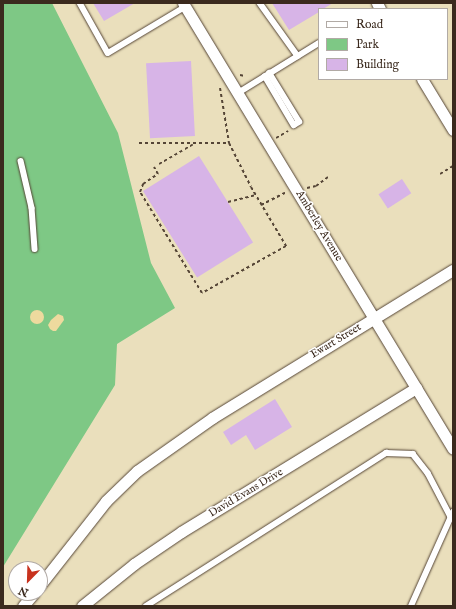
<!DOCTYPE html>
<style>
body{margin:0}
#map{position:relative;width:456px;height:609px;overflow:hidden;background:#eadfbc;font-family:"IM FELL English",serif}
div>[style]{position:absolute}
.green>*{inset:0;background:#7ec885}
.sand>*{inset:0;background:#eeda9e}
.round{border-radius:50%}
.building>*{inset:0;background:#d7b4e7;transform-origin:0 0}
.path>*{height:2px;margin-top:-1px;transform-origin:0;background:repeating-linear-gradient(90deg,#554536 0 3px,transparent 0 6px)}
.roads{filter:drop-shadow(0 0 1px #554536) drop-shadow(0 0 1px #554536)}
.service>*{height:5.5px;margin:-2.75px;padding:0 2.75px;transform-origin:2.75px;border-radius:2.75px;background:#fff}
.minor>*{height:11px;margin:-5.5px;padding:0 5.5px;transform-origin:5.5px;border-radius:5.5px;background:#fff}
span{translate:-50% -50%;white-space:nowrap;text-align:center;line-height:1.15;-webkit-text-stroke:3px #fff;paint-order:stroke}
.street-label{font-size:11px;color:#3b2a1e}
.frame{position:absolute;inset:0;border:4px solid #3b2a1e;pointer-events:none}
.legend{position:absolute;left:318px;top:8px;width:130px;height:72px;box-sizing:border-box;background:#fff;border:1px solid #b1aaa5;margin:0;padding:5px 7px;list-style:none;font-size:12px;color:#3b2a1e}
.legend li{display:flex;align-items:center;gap:8px;height:20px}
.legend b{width:20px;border:1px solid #b1aaa5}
.north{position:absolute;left:8px;top:561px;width:40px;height:40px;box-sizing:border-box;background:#fff;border:1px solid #b1aaa5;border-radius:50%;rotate:203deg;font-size:11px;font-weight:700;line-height:16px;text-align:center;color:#3b2a1e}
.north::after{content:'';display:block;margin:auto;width:14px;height:18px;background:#c8321e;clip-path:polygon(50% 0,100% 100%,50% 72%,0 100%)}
</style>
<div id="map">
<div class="green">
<div style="clip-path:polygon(3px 3px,52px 3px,118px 133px,151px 263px,175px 308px,117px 344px,115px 385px,3px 567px)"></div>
</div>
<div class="sand">
<div class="round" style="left:30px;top:310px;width:14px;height:14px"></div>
<div style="clip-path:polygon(58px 314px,63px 316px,64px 320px,56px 331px,53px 331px,50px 329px,48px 325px,51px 320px)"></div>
</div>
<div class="building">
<div style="clip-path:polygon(93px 3px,135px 3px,104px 21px)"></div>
<div style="clip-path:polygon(272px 3px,333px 3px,323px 9px,319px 9px,319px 12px,289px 30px)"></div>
<div style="left:191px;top:61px;width:75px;height:45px;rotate:87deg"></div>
<div style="left:199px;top:156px;width:102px;height:66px;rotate:58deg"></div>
<div style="left:402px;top:179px;width:17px;height:28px;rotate:57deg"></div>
<div style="clip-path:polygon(275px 399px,292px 427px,255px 450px,246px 435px,231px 445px,223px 432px)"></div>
</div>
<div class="path">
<div style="left:240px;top:75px;width:5px;rotate:11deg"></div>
<div style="left:220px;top:88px;width:56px;rotate:80.7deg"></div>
<div style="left:276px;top:138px;width:14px;rotate:-30deg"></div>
<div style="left:139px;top:143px;width:90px"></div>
<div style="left:229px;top:143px;width:49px;rotate:63.4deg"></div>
<div style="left:251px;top:187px;width:69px;rotate:59.3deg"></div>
<div style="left:286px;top:246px;width:96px;rotate:150.8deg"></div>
<div style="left:202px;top:293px;width:119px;rotate:-121.5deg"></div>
<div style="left:140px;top:192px;width:9px;rotate:-69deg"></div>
<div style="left:143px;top:184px;width:18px;rotate:-34deg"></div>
<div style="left:158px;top:174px;width:8px;rotate:-120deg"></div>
<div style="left:159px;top:164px;width:39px;rotate:-30deg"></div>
<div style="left:440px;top:174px;width:15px;rotate:-32deg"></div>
<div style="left:307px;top:188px;width:9px;rotate:-13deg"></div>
<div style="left:316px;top:186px;width:15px;rotate:-37deg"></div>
<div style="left:228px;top:202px;width:29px;rotate:-14deg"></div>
<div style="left:261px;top:205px;width:27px;rotate:-27deg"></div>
</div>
<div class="roads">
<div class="service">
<div style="left:80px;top:3px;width:57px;rotate:60.8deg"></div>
<div style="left:108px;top:53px;width:90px;rotate:-30.9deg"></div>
<div style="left:260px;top:3px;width:65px;rotate:54.4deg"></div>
<div style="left:265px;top:76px;width:57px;rotate:59.4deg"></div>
<div style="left:294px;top:125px;width:6px;rotate:-31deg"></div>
<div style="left:299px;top:122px;width:57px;rotate:-121.5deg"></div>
<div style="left:238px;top:93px;width:95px;rotate:-31.7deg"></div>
<div style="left:21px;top:161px;width:48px;rotate:76.8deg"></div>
<div style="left:32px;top:208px;width:41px;rotate:85.8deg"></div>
<div style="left:146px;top:606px;width:285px;rotate:-32.5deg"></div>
<div style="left:386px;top:453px;width:27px;rotate:2deg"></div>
<div style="left:413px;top:454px;width:24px;rotate:52deg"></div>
<div style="left:428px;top:473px;width:50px;rotate:62.4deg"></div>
<div style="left:451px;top:517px;width:2px;rotate:27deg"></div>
<div style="left:411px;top:606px;width:103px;rotate:-65.9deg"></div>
</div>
<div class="minor">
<div style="left:183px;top:3px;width:521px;rotate:58.81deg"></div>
<div style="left:377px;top:3px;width:7px;rotate:63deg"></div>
<div style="left:422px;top:79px;width:60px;rotate:58.7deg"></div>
<div style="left:40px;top:585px;width:107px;rotate:-51.8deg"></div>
<div style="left:106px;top:501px;width:43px;rotate:-44.1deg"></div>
<div style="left:137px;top:471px;width:92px;rotate:-35.2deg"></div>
<div style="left:212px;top:418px;width:283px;rotate:-31.6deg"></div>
<div style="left:23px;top:606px;width:17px;rotate:-50deg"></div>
<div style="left:82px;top:606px;width:67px;rotate:-38.9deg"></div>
<div style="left:134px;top:564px;width:57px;rotate:-34.2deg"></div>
<div style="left:181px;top:532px;width:276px;rotate:-31.5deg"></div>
</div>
</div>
<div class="street-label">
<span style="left:319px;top:226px;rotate:59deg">Amberley Avenue</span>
<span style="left:336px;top:341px;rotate:-31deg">Ewart Street</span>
<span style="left:246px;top:493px;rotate:-31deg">David Evans Drive</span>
</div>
<div class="frame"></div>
<ul class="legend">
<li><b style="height:5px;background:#fff"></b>Road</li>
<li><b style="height:11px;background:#7ec885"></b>Park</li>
<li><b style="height:11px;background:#d7b4e7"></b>Building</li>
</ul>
<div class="north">N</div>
</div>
